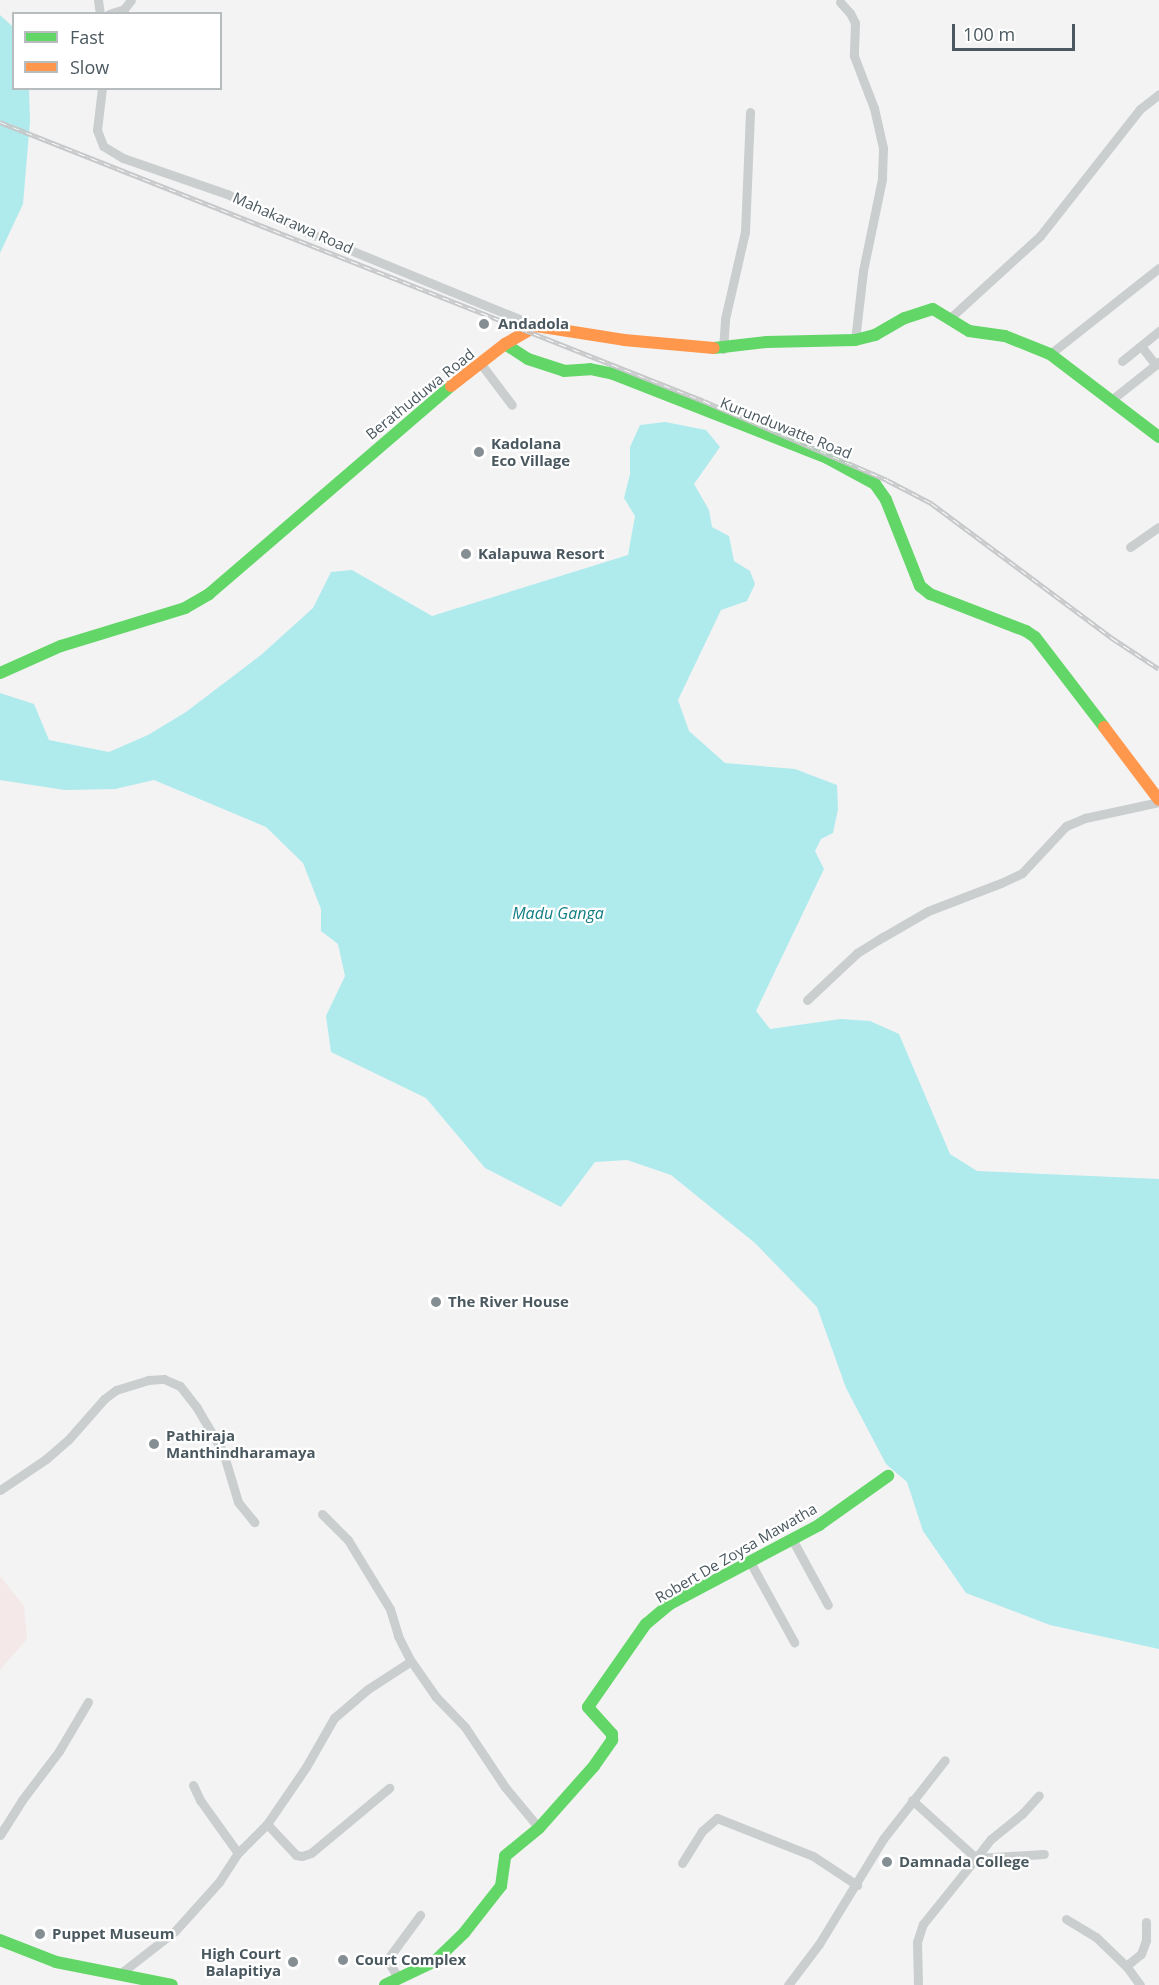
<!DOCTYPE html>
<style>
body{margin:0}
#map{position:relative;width:1159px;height:1985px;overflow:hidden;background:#f3f3f3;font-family:"Open Sans",sans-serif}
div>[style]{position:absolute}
.medical>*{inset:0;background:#f4e8e9}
.water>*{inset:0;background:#afeaed}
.street>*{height:9px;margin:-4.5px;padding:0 4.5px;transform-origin:4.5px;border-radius:4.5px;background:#cacecf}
.fast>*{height:12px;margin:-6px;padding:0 6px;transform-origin:6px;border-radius:6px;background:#63d668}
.slow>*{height:12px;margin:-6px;padding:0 6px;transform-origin:6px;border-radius:6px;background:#ff974d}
.rail>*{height:4.5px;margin-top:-2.25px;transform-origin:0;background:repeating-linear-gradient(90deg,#fff 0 7px,#c6c8ca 0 14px);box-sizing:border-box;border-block:2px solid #c6c8ca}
.dots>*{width:16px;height:16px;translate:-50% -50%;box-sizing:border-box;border:3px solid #fff;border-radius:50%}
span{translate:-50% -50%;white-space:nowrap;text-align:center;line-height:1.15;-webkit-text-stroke:4.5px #fff;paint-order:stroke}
.street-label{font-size:15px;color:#4a585f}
.poi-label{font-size:15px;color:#4a585f;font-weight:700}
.left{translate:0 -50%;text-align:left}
.right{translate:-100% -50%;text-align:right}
.water-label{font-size:16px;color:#117e84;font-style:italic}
.legend{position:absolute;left:12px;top:12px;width:210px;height:78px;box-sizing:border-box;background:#fff;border:2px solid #b7bcbf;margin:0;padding:8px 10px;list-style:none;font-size:18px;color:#4a585f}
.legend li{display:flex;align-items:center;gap:12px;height:30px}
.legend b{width:30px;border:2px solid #b7bcbf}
.scale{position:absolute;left:952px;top:24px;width:123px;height:27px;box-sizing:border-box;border:3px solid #4a585f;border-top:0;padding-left:8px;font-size:18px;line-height:21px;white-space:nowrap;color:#4a585f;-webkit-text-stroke:4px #fff;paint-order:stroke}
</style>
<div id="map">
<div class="medical">
<div style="clip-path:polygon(0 1576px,24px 1606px,27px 1639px,0 1670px)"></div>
</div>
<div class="water">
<div style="clip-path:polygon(0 15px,13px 27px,14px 88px,29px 89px,30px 121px,23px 204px,0 253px)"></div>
<div style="clip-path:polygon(665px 422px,706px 430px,720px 447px,694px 484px,709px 510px,712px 527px,729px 536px,734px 561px,750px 571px,755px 584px,747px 601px,721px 610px,678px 700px,689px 731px,725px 763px,795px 769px,837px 785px,838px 809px,833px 833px,821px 839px,815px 851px,824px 869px,756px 1011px,770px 1029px,841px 1019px,870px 1021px,899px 1034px,950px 1154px,977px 1171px,1159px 1179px,1159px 1649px,1050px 1625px,966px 1593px,923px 1531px,907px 1482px,886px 1464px,846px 1388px,817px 1307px,755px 1243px,671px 1175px,627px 1160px,595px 1162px,561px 1207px,485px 1168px,426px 1098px,331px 1052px,326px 1016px,345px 976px,338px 944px,321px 931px,321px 909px,303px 863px,266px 827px,154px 780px,115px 789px,65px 790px,0 780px,0 693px,34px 704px,49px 740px,109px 752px,148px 735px,186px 712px,261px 655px,313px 608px,331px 572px,352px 570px,432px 616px,628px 555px,635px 516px,624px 498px,630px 474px,630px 447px,640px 425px)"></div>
</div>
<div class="street">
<div style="left:98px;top:0;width:14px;rotate:82deg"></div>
<div style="left:840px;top:2px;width:15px;rotate:48deg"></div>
<div style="left:850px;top:13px;width:11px;rotate:63deg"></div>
<div style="left:855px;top:23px;width:33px;rotate:92deg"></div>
<div style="left:854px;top:56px;width:56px;rotate:69deg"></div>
<div style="left:874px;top:108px;width:41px;rotate:77.3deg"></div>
<div style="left:883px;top:148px;width:31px;rotate:92deg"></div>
<div style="left:882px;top:179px;width:94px;rotate:101.7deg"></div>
<div style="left:863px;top:271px;width:69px;rotate:96.6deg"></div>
<div style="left:109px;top:14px;width:16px;rotate:-18deg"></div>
<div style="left:124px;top:9px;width:11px;rotate:-52deg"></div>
<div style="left:102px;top:88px;width:42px;rotate:96.8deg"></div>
<div style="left:97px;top:130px;width:17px;rotate:69deg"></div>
<div style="left:103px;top:146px;width:23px;rotate:31deg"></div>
<div style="left:123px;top:158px;width:110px;rotate:19.1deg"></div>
<div style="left:227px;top:194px;width:88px;rotate:25.7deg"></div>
<div style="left:306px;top:232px;width:248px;rotate:22.2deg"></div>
<div style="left:949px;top:319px;width:123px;rotate:-42.4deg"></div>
<div style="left:1040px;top:236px;width:162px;rotate:-51.8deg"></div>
<div style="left:1140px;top:109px;width:24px;rotate:-38deg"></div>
<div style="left:1141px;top:346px;width:24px;rotate:52deg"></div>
<div style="left:723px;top:349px;width:30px;rotate:-86deg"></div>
<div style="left:725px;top:319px;width:89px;rotate:-77.1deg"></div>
<div style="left:745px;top:232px;width:120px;rotate:-87.6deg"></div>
<div style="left:1050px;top:354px;width:139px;rotate:-38.3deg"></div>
<div style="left:1122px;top:361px;width:48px;rotate:-39deg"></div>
<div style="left:481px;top:364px;width:51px;rotate:52.9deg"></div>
<div style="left:1110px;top:401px;width:63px;rotate:-38.5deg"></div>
<div style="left:1130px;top:547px;width:35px;rotate:-35deg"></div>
<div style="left:807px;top:1000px;width:69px;rotate:-43.2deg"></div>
<div style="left:857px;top:953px;width:31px;rotate:-32deg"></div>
<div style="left:883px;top:937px;width:52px;rotate:-30deg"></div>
<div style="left:928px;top:911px;width:78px;rotate:-21deg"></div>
<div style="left:1001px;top:883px;width:23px;rotate:-25deg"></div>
<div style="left:1022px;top:873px;width:64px;rotate:-46.9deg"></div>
<div style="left:1066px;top:826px;width:21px;rotate:-23deg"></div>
<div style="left:1085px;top:818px;width:76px;rotate:-12.2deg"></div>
<div style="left:0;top:1490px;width:55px;rotate:-34deg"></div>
<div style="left:46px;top:1459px;width:29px;rotate:-41deg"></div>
<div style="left:68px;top:1440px;width:55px;rotate:-48.7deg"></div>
<div style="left:104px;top:1399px;width:15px;rotate:-37deg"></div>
<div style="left:116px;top:1390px;width:34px;rotate:-17deg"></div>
<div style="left:148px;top:1380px;width:16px;rotate:-4deg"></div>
<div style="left:164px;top:1379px;width:17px;rotate:24deg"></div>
<div style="left:180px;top:1386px;width:28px;rotate:52deg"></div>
<div style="left:197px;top:1408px;width:51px;rotate:59.4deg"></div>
<div style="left:223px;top:1452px;width:52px;rotate:73.3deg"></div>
<div style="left:238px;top:1502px;width:26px;rotate:51deg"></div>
<div style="left:322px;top:1514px;width:37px;rotate:45deg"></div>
<div style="left:348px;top:1540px;width:81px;rotate:58.7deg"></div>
<div style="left:390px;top:1609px;width:28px;rotate:73deg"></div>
<div style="left:398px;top:1636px;width:28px;rotate:63deg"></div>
<div style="left:411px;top:1661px;width:44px;rotate:55.2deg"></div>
<div style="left:436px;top:1697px;width:42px;rotate:46deg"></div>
<div style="left:465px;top:1727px;width:72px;rotate:56.3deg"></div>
<div style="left:505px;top:1787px;width:53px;rotate:50.3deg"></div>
<div style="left:792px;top:1539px;width:75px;rotate:61.4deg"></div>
<div style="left:749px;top:1560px;width:94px;rotate:61.2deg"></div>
<div style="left:193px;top:1785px;width:17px;rotate:65deg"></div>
<div style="left:200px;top:1800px;width:65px;rotate:54.4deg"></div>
<div style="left:912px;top:1800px;width:86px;rotate:42.2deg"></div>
<div style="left:976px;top:1858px;width:24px;rotate:-52deg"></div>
<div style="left:991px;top:1839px;width:40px;rotate:-39deg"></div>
<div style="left:1022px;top:1814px;width:25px;rotate:-48deg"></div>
<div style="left:267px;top:1824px;width:42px;rotate:46.9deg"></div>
<div style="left:296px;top:1855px;width:6px;rotate:9deg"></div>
<div style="left:302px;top:1856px;width:9px;rotate:-18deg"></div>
<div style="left:311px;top:1853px;width:102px;rotate:-39.8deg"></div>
<div style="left:0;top:1835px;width:41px;rotate:-57.8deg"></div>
<div style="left:22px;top:1800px;width:61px;rotate:-52.9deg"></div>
<div style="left:59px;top:1751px;width:57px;rotate:-59.4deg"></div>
<div style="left:682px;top:1863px;width:38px;rotate:-58deg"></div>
<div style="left:702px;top:1831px;width:20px;rotate:-41deg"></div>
<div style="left:717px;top:1818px;width:103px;rotate:21.6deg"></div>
<div style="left:813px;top:1856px;width:53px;rotate:33.4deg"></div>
<div style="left:1066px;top:1919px;width:35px;rotate:31deg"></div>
<div style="left:1096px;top:1937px;width:42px;rotate:44deg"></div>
<div style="left:121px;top:1973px;width:68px;rotate:-37.9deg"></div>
<div style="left:175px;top:1931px;width:66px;rotate:-48.1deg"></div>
<div style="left:219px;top:1882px;width:35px;rotate:-57deg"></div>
<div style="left:238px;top:1853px;width:41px;rotate:-45deg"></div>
<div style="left:267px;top:1824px;width:69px;rotate:-55.6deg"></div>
<div style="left:306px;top:1767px;width:56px;rotate:-60.3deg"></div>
<div style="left:334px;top:1718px;width:45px;rotate:-40.5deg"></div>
<div style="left:368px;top:1689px;width:51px;rotate:-33.1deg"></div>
<div style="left:398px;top:1977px;width:20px;rotate:-123deg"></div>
<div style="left:387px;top:1960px;width:56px;rotate:-53.7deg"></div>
<div style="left:788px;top:1985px;width:51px;rotate:-52.9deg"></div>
<div style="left:819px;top:1944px;width:123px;rotate:-58.6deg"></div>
<div style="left:883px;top:1839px;width:100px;rotate:-51.9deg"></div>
<div style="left:918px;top:1985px;width:43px;rotate:-91.3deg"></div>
<div style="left:917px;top:1942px;width:19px;rotate:-72deg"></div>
<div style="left:923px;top:1924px;width:85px;rotate:-51.2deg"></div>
<div style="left:976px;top:1858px;width:68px;rotate:-3.4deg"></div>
<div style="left:1140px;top:1985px;width:24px;rotate:-126deg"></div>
<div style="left:1126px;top:1966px;width:19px;rotate:-39deg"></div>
<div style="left:1141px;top:1954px;width:15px;rotate:-70deg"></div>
<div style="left:1146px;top:1940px;width:18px;rotate:-90deg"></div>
</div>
<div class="fast">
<div style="left:505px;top:344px;width:27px;rotate:33deg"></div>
<div style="left:528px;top:359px;width:38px;rotate:18deg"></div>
<div style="left:564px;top:371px;width:26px;rotate:-4deg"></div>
<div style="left:590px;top:369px;width:24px;rotate:12deg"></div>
<div style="left:613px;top:374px;width:230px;rotate:21.4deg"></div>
<div style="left:827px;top:458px;width:55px;rotate:28.4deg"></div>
<div style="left:875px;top:484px;width:19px;rotate:55deg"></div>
<div style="left:886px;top:500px;width:92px;rotate:68.4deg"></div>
<div style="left:920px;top:586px;width:13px;rotate:39deg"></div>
<div style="left:930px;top:594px;width:103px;rotate:21.1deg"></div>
<div style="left:1026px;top:631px;width:11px;rotate:34deg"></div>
<div style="left:1035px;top:637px;width:113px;rotate:52.5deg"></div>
<div style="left:714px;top:348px;width:53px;rotate:-6.5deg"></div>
<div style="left:767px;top:342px;width:88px;rotate:-1.3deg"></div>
<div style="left:855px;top:340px;width:21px;rotate:-14deg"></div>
<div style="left:875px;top:335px;width:34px;rotate:-30deg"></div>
<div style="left:905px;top:318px;width:29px;rotate:-18deg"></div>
<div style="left:933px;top:309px;width:42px;rotate:31.4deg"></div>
<div style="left:969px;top:331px;width:36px;rotate:8deg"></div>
<div style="left:1005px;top:336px;width:48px;rotate:21.8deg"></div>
<div style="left:1050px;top:354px;width:137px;rotate:37.3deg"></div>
<div style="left:0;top:673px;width:67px;rotate:-23.9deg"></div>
<div style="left:61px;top:646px;width:130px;rotate:-17deg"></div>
<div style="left:185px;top:608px;width:28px;rotate:-30deg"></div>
<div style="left:209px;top:594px;width:319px;rotate:-40.7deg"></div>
<div style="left:0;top:1940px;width:60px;rotate:21.4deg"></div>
<div style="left:56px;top:1962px;width:118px;rotate:11.2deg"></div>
<div style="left:385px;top:1985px;width:55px;rotate:-25.6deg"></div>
<div style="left:435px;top:1961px;width:40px;rotate:-44deg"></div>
<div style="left:464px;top:1933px;width:60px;rotate:-51.8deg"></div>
<div style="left:501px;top:1886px;width:30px;rotate:-82deg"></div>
<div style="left:505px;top:1856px;width:44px;rotate:-39.5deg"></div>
<div style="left:539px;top:1828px;width:83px;rotate:-48.4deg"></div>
<div style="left:594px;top:1766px;width:32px;rotate:-55deg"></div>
<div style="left:612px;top:1740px;width:6px;rotate:-90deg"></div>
<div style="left:612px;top:1734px;width:36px;rotate:-132deg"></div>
<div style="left:588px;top:1707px;width:101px;rotate:-55.1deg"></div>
<div style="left:646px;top:1624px;width:31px;rotate:-40deg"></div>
<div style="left:670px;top:1604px;width:169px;rotate:-27.9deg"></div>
<div style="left:819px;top:1525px;width:85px;rotate:-35.4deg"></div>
</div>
<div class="slow">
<div style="left:451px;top:386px;width:68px;rotate:-37.9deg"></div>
<div style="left:505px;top:344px;width:36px;rotate:-30deg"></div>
<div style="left:536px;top:326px;width:89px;rotate:9deg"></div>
<div style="left:624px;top:340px;width:90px;rotate:5.1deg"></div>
<div style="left:1104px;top:727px;width:91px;rotate:53deg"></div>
</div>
<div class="rail">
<div style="left:0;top:122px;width:757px;rotate:21.62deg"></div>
<div style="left:704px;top:401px;width:199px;rotate:23.3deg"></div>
<div style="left:887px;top:480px;width:50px;rotate:27.6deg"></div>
<div style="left:931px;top:503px;width:226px;rotate:36.7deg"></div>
<div style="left:1112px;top:638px;width:56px;rotate:33.4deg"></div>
</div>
<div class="dots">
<div style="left:484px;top:324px;background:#858e93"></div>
<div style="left:479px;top:452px;background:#858e93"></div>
<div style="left:466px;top:554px;background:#858e93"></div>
<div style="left:436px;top:1302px;background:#858e93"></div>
<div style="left:154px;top:1444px;background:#858e93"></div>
<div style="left:887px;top:1862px;background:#858e93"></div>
<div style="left:40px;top:1934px;background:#858e93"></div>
<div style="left:343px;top:1960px;background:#858e93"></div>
<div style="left:293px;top:1962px;background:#858e93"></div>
</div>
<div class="street-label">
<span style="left:293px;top:223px;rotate:24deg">Mahakarawa Road</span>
<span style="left:420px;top:394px;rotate:-39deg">Berathuduwa Road</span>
<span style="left:786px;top:428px;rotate:22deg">Kurunduwatte Road</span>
<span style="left:736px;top:1553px;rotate:-30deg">Robert De Zoysa Mawatha</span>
</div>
<div class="poi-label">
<span class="left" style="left:498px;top:324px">Andadola</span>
<span class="left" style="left:491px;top:452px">Kadolana<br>Eco Village</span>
<span class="left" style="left:478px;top:554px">Kalapuwa Resort</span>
<span class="left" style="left:448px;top:1302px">The River House</span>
<span class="left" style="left:166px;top:1444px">Pathiraja<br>Manthindharamaya</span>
<span class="left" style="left:899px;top:1862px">Damnada College</span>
<span class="left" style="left:52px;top:1934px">Puppet Museum</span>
<span class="right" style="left:281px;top:1962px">High Court<br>Balapitiya</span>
<span class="left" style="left:355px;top:1960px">Court Complex</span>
</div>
<div class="water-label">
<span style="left:558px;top:913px">Madu Ganga</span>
</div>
<ul class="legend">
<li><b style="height:8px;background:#63d668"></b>Fast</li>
<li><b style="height:8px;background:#ff974d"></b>Slow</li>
</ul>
<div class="scale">100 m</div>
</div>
